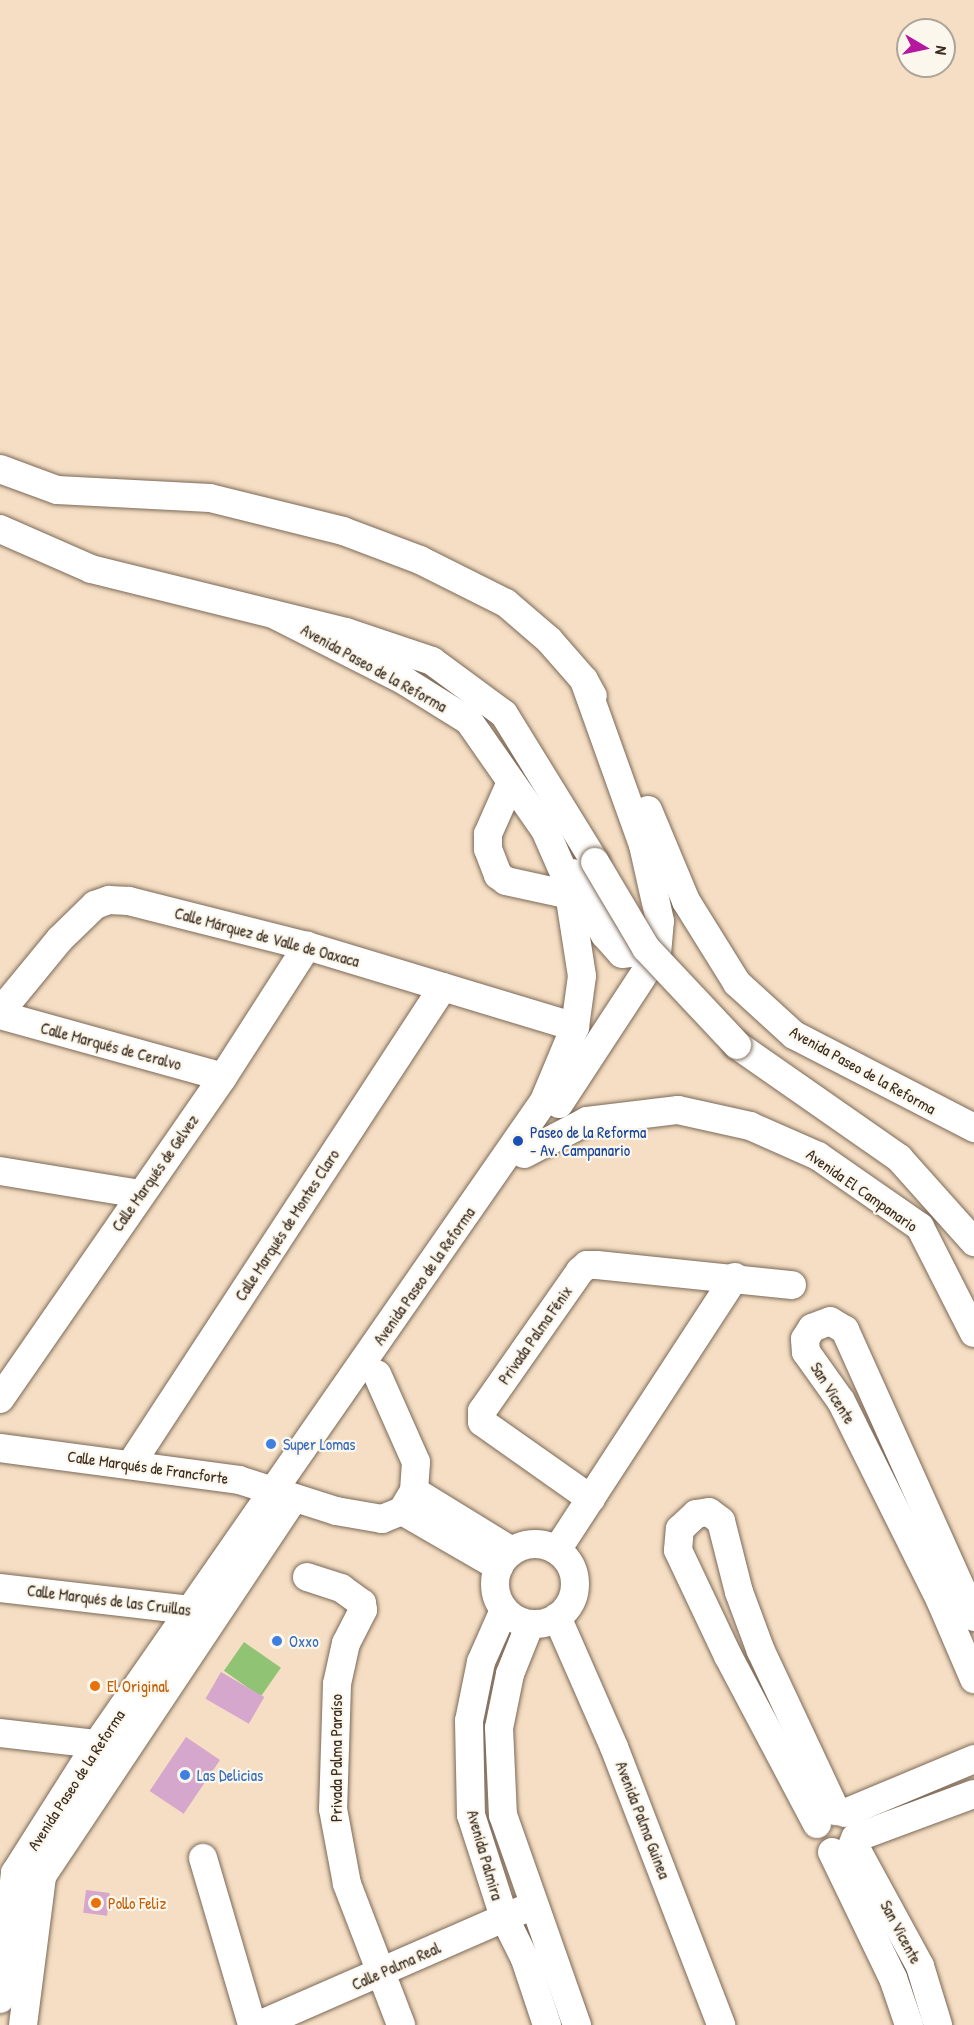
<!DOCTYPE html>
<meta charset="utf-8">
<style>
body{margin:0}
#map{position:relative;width:974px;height:2025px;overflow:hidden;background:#f5dec3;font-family:"Patrick Hand",sans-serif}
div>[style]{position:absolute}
.green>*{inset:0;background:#90c373;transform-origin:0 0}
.building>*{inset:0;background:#d5a7cc;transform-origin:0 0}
.roads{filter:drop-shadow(0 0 2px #7c6958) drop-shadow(0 0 2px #7c6958)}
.minor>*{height:28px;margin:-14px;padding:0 14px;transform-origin:14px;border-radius:14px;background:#fff}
.minor>.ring{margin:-14px;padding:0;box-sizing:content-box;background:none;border:28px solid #fff;border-radius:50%}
.bridges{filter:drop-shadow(0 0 2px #7c6958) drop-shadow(0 0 2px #7c6958)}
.minor-bridge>*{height:28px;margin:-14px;padding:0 14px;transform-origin:14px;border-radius:14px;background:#fff}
.dots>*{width:16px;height:16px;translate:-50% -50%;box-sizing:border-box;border:3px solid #fbf7ec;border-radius:50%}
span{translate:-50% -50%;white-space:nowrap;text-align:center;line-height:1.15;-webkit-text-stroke:4.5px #fbf7ec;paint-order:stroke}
.street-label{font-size:16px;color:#3b2a1e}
.transit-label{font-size:16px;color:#164399}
.left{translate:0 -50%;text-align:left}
.shop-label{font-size:16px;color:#366cbe}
.food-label{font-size:16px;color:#c56008}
.north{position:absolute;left:896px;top:18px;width:60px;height:60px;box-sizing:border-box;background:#fbf7ec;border:2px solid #aea59a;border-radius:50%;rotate:99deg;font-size:16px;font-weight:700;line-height:24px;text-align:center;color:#3b2a1e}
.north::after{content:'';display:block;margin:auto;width:21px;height:27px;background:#b5179e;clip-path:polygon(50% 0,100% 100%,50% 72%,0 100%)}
</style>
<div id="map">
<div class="green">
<div style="left:244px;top:1642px;width:45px;height:35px;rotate:35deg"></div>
</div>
<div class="building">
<div style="left:221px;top:1672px;width:50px;height:31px;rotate:30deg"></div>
<div style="left:186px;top:1737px;width:41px;height:65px;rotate:34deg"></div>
<div style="left:86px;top:1890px;width:24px;height:23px;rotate:7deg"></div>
</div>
<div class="roads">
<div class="minor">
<div style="left:0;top:469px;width:61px;rotate:20.2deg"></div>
<div style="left:57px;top:490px;width:153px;rotate:3deg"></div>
<div style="left:210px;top:498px;width:137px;rotate:13.9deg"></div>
<div style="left:343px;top:531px;width:82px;rotate:20.6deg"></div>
<div style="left:420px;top:560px;width:96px;rotate:26.6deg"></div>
<div style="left:506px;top:603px;width:57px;rotate:40.7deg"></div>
<div style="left:549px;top:640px;width:53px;rotate:48.8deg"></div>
<div style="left:584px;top:680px;width:18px;rotate:61deg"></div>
<div style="left:0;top:529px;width:99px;rotate:23.7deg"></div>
<div style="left:91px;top:569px;width:263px;rotate:13.9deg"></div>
<div style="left:346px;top:632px;width:91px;rotate:18.6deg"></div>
<div style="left:432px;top:661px;width:89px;rotate:36.4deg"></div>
<div style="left:504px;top:714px;width:174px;rotate:58.4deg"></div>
<div style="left:511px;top:782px;width:57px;rotate:113.9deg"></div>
<div style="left:488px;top:834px;width:15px;rotate:90deg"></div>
<div style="left:488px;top:849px;width:28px;rotate:69deg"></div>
<div style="left:498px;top:875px;width:10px;rotate:37deg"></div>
<div style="left:506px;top:881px;width:66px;rotate:12.3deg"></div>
<div style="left:648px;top:810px;width:99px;rotate:67.3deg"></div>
<div style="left:686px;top:901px;width:97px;rotate:58.1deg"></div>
<div style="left:737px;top:983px;width:77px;rotate:42.4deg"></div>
<div style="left:794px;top:1035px;width:203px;rotate:27.3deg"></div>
<div style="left:572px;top:873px;width:70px;rotate:62deg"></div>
<div style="left:605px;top:935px;width:25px;rotate:48deg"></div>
<div style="left:622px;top:954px;width:26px;rotate:-7deg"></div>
<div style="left:648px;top:951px;width:23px;rotate:-67deg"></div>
<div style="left:0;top:1012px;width:94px;rotate:-50.6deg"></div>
<div style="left:60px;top:939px;width:49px;rotate:-44.2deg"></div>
<div style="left:95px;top:905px;width:15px;rotate:-20deg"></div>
<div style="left:109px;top:900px;width:20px;rotate:3deg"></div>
<div style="left:129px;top:901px;width:184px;rotate:14.2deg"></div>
<div style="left:307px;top:946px;width:280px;rotate:16.8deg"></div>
<div style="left:0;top:1015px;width:231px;rotate:15.5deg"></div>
<div style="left:737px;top:1045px;width:198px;rotate:34.9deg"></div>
<div style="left:899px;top:1158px;width:113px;rotate:48.2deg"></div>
<div style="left:559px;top:1104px;width:179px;rotate:-56.8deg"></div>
<div style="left:657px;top:954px;width:33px;rotate:-85deg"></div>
<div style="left:660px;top:921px;width:78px;rotate:-102.6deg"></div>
<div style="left:643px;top:845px;width:175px;rotate:-109.7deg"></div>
<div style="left:524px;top:1154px;width:71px;rotate:-27.6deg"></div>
<div style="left:587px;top:1121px;width:92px;rotate:-6.9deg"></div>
<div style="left:678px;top:1110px;width:74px;rotate:12.5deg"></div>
<div style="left:750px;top:1126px;width:74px;rotate:23.8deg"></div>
<div style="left:818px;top:1156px;width:124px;rotate:34.8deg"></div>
<div style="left:920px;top:1227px;width:119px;rotate:63deg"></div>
<div style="left:0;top:1171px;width:142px;rotate:9.3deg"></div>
<div style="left:0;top:1399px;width:392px;rotate:-55.3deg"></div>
<div style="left:223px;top:1077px;width:156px;rotate:-57.3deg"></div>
<div style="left:0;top:1448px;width:241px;rotate:7.6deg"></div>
<div style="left:239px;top:1480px;width:102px;rotate:17.7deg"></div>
<div style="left:336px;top:1511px;width:47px;rotate:9.9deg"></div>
<div style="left:382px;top:1519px;width:22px;rotate:-22deg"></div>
<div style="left:402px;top:1511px;width:23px;rotate:-59deg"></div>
<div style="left:414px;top:1491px;width:29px;rotate:-86deg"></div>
<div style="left:416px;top:1462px;width:96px;rotate:-113.9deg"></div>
<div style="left:131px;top:1464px;width:570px;rotate:-56.81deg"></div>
<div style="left:414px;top:1491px;width:115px;rotate:31.5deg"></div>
<div style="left:591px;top:1499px;width:133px;rotate:-144.8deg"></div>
<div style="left:482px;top:1422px;width:11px;rotate:-90deg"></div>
<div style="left:482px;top:1411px;width:171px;rotate:-55deg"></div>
<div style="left:580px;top:1271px;width:9px;rotate:-41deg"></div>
<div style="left:587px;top:1265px;width:10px"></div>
<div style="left:597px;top:1265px;width:196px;rotate:5.9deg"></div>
<div style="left:402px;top:1511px;width:112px;rotate:30deg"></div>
<div class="ring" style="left:495px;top:1544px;width:52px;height:52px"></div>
<div style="left:557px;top:1550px;width:326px;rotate:-56.9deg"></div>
<div style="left:307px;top:1577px;width:36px;rotate:18deg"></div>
<div style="left:341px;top:1588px;width:26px;rotate:36deg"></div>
<div style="left:362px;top:1603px;width:7px;rotate:82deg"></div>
<div style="left:363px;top:1610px;width:37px;rotate:117deg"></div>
<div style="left:346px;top:1643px;width:42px;rotate:102.4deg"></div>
<div style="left:337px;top:1684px;width:125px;rotate:91.8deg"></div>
<div style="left:333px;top:1809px;width:76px;rotate:79.4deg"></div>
<div style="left:347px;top:1884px;width:151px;rotate:69deg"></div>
<div style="left:0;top:1588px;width:210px;rotate:6.6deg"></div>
<div style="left:504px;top:1610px;width:57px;rotate:113.9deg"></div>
<div style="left:481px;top:1662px;width:60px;rotate:101.5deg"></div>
<div style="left:469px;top:1721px;width:94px;rotate:88.8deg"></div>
<div style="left:471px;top:1815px;width:107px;rotate:72.1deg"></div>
<div style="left:504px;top:1917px;width:47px;rotate:63.4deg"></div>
<div style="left:525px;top:1959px;width:70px;rotate:71.6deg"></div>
<div style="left:557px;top:1617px;width:142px;rotate:66.3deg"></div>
<div style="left:614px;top:1747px;width:298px;rotate:68.9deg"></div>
<div style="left:974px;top:1617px;width:315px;rotate:-114.2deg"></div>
<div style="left:845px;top:1330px;width:17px;rotate:-149deg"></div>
<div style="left:830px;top:1321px;width:19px;rotate:159deg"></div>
<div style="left:812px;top:1328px;width:13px;rotate:122deg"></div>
<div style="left:805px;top:1339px;width:13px;rotate:86deg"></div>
<div style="left:806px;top:1352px;width:60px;rotate:54.5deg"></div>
<div style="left:841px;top:1401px;width:225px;rotate:63.5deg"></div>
<div style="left:941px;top:1602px;width:84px;rotate:66.8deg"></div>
<div style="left:530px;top:1624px;width:54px;rotate:111.8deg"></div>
<div style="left:510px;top:1674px;width:55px;rotate:101.5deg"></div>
<div style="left:499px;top:1728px;width:87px;rotate:87.4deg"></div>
<div style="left:503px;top:1815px;width:223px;rotate:70.6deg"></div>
<div style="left:0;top:1733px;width:115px;rotate:6.5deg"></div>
<div style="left:845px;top:1813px;width:140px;rotate:-22.7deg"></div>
<div style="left:817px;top:1824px;width:190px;rotate:-117.9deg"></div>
<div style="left:728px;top:1656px;width:117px;rotate:-115.3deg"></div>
<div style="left:678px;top:1550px;width:21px;rotate:-85deg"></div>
<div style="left:680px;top:1529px;width:22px;rotate:-43deg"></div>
<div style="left:696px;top:1514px;width:13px;rotate:-9deg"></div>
<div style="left:709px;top:1512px;width:15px;rotate:37deg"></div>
<div style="left:721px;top:1521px;width:73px;rotate:75.8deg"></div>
<div style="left:739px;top:1592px;width:63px;rotate:69.6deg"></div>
<div style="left:761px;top:1651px;width:177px;rotate:64.9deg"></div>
<div style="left:855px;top:1838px;width:127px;rotate:-20.3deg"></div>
<div style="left:853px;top:1843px;width:140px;rotate:61.4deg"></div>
<div style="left:920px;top:1966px;width:62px;rotate:73deg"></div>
<div style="left:832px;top:1852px;width:140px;rotate:64.2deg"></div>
<div style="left:893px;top:1978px;width:50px;rotate:71.2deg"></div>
<div style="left:203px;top:1858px;width:174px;rotate:73.6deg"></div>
<div style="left:0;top:1999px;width:127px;rotate:-83.2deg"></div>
<div style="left:15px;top:1873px;width:153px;rotate:-57.6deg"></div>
<div style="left:97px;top:1744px;width:783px;rotate:-55.19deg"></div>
<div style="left:544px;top:1101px;width:80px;rotate:-67.3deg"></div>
<div style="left:575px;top:1027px;width:51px;rotate:-82.2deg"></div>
<div style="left:582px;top:976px;width:97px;rotate:-98.9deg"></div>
<div style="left:567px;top:880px;width:55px;rotate:-113.7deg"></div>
<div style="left:545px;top:830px;width:133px;rotate:-124.9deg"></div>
<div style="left:469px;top:721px;width:75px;rotate:-148deg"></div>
<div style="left:405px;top:681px;width:146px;rotate:-153.1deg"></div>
<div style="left:23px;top:2025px;width:150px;rotate:-82.7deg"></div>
<div style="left:42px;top:1876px;width:454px;rotate:-56.3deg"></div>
<div style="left:259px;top:2025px;width:287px;rotate:-23.6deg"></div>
</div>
</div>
<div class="bridges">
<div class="minor-bridge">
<div style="left:595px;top:862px;width:100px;rotate:59.3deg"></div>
<div style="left:646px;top:948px;width:133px;rotate:46.8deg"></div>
</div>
</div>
<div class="dots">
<div style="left:518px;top:1141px;background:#1a4fb4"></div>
<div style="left:271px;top:1444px;background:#3f7fe0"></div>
<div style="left:277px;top:1641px;background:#3f7fe0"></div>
<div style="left:95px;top:1686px;background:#e8710a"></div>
<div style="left:185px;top:1775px;background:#3f7fe0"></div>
<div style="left:96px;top:1903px;background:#e8710a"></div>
</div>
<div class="street-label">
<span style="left:374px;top:668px;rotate:29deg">Avenida Paseo de la Reforma</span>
<span style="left:267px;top:937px;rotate:15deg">Calle Márquez de Valle de Oaxaca</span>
<span style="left:111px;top:1046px;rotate:15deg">Calle Marqués de Ceralvo</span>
<span style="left:863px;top:1070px;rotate:29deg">Avenida Paseo de la Reforma</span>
<span style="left:155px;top:1173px;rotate:-55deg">Calle Marqués de Gelvez</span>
<span style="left:862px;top:1190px;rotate:35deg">Avenida El Campanario</span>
<span style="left:287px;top:1225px;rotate:-57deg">Calle Marqués de Montes Claro</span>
<span style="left:424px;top:1276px;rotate:-55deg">Avenida Paseo de la Reforma</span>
<span style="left:535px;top:1335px;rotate:-55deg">Privada Palma Fénix</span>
<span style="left:833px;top:1393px;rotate:58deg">San Vicente</span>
<span style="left:148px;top:1467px;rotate:8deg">Calle Marqués de Francforte</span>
<span style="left:109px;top:1600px;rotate:7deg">Calle Marqués de las Cruillas</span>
<span style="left:336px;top:1758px;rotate:-90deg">Privada Palma Paraíso</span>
<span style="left:76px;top:1780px;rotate:-57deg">Avenida Paseo de la Reforma</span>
<span style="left:643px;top:1820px;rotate:69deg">Avenida Palma Guinea</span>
<span style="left:485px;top:1855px;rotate:74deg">Avenida Palmira</span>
<span style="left:901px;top:1932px;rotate:62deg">San Vicente</span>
<span style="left:396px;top:1966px;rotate:-24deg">Calle Palma Real</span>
</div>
<div class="transit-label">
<span class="left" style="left:530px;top:1141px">Paseo de la Reforma<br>- Av. Campanario</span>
</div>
<div class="shop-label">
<span class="left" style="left:283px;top:1444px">Super Lomas</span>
<span class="left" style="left:289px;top:1641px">Oxxo</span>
<span class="left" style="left:197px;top:1775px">Las Delicias</span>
</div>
<div class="food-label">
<span class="left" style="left:107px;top:1686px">El Original</span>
<span class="left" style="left:108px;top:1903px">Pollo Feliz</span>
</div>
<div class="north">N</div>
</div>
